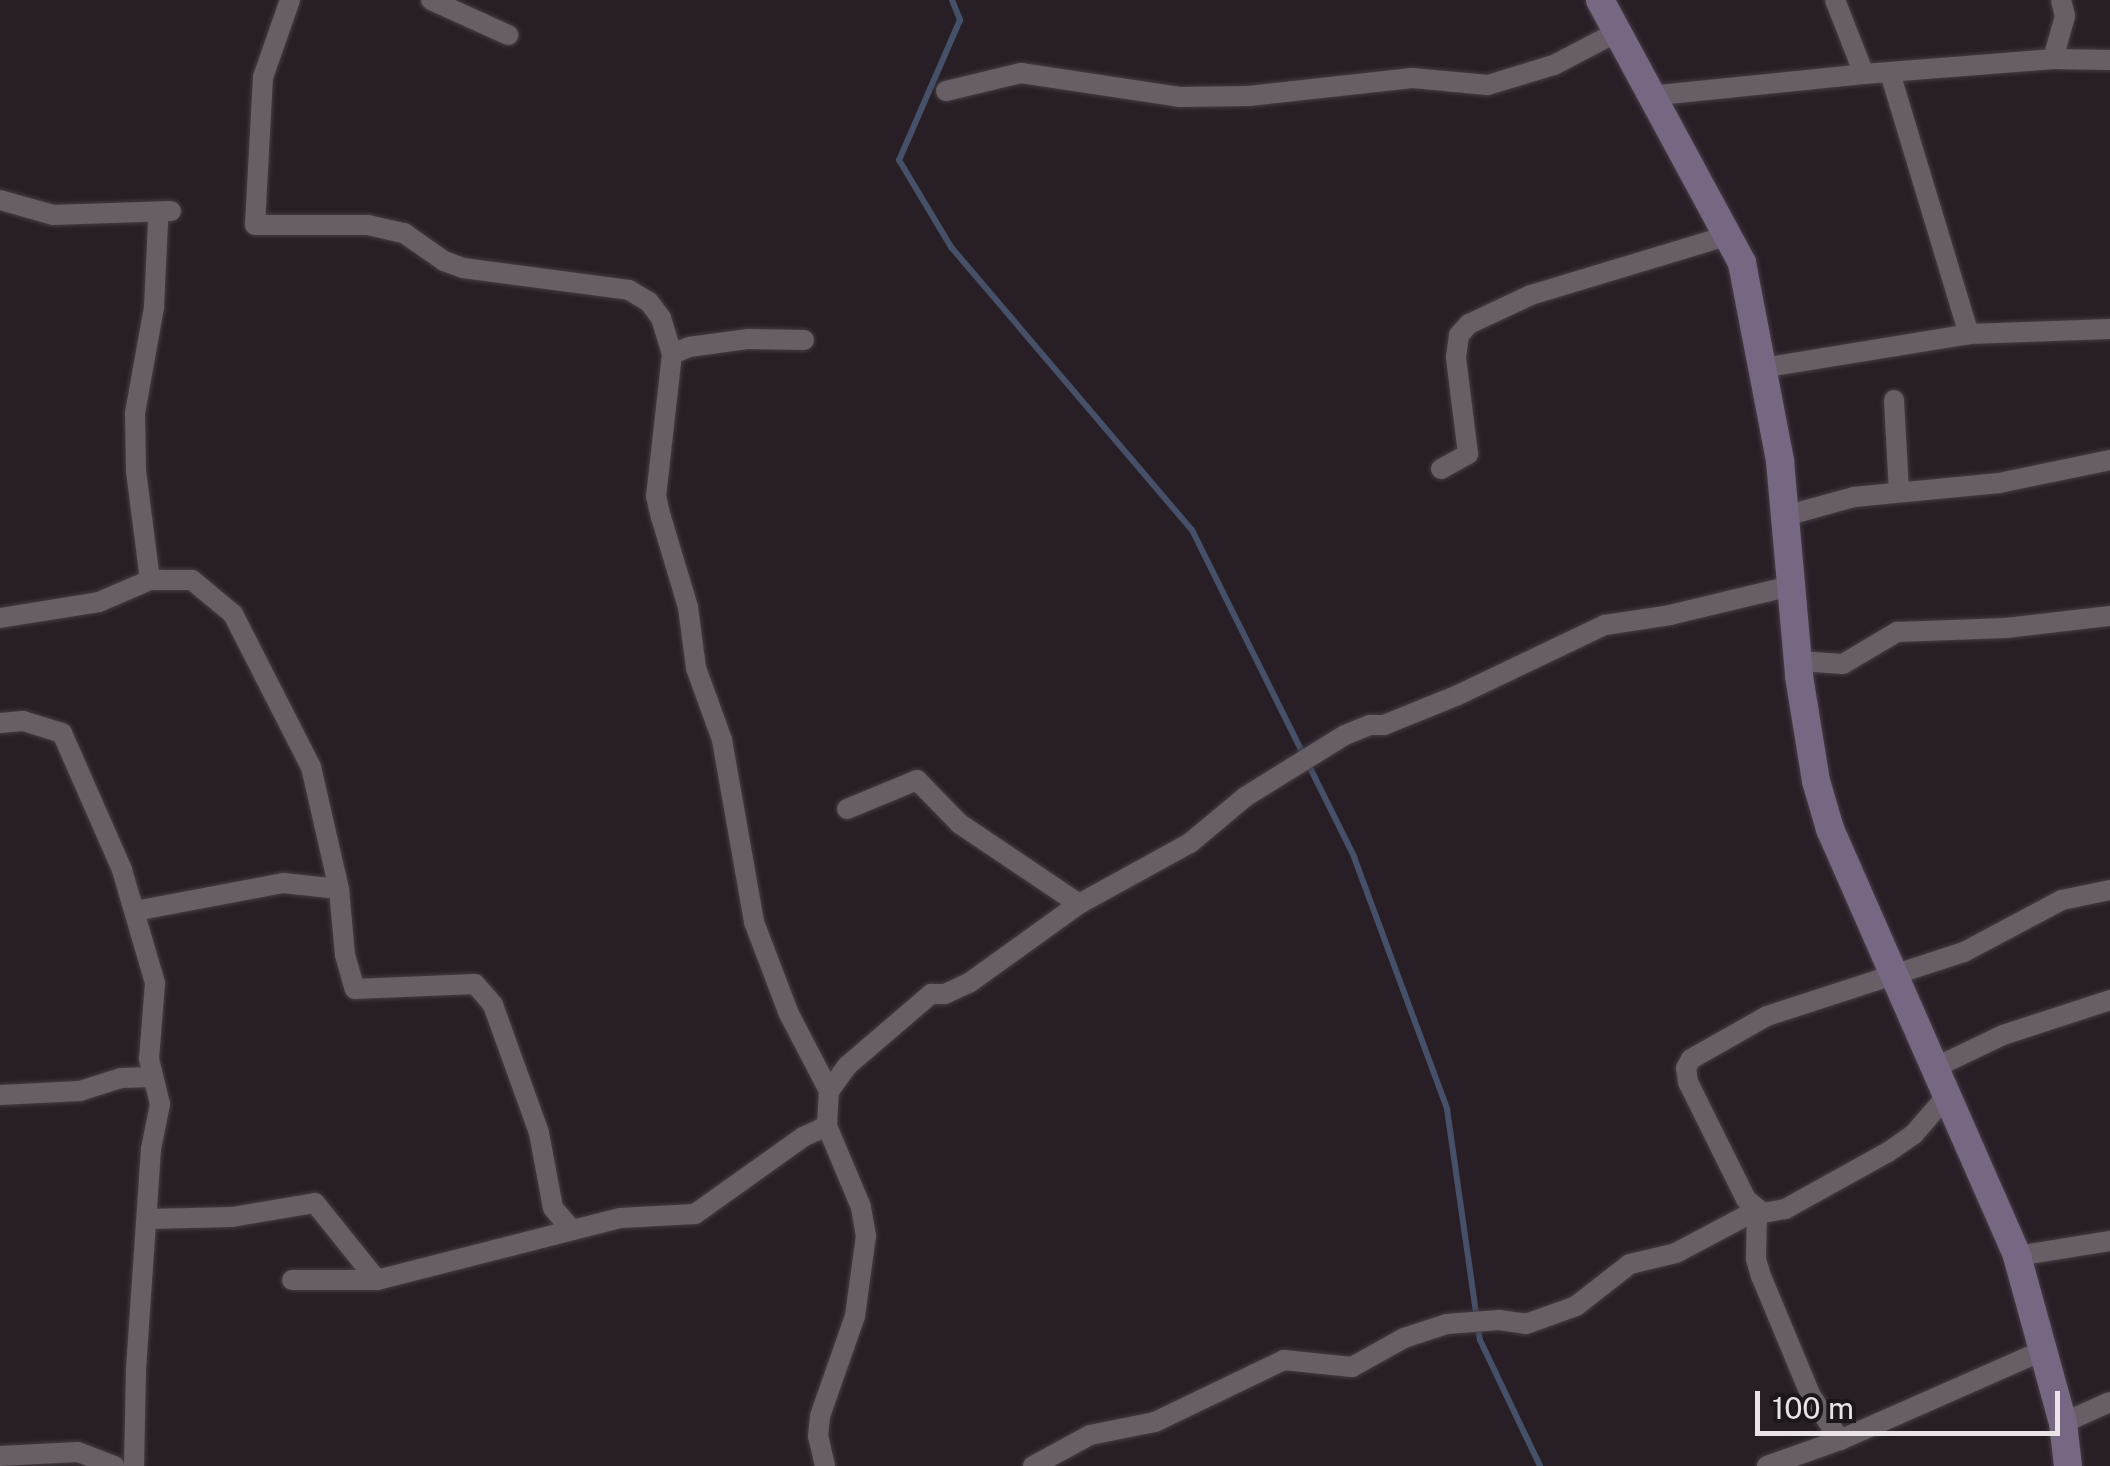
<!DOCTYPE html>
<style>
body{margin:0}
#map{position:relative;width:2110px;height:1466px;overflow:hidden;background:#281f26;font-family:"Public Sans",sans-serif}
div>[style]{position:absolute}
.stream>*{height:6px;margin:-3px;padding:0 3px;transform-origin:3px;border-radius:3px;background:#465169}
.roads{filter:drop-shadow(0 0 2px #443d43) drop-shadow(0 0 2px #443d43)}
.street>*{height:20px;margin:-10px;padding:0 10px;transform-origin:10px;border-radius:10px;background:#685e66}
.secondary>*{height:28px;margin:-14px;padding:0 14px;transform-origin:14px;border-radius:14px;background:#766783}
span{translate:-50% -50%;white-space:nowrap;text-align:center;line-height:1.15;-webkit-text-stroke:10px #1e161d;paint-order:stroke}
.scale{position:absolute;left:1755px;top:1391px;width:305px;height:45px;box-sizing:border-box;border:5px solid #e9e3e8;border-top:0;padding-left:12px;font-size:30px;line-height:35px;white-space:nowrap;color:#e9e3e8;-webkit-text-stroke:8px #1e161d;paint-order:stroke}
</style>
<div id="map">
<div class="stream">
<div style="left:952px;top:0;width:22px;rotate:68deg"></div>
<div style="left:960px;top:20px;width:153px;rotate:113.5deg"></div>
<div style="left:899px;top:160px;width:101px;rotate:59.1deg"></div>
<div style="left:951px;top:247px;width:372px;rotate:49.6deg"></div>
<div style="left:1192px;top:530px;width:365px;rotate:63.6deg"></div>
<div style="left:1354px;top:857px;width:269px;rotate:69.7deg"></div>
<div style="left:1447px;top:1109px;width:233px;rotate:81.9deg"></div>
<div style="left:1480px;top:1340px;width:140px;rotate:64.5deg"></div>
</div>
<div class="roads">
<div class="street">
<div style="left:290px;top:0;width:82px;rotate:109.3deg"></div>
<div style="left:263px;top:77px;width:148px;rotate:93.1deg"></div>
<div style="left:255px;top:225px;width:113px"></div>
<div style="left:368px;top:225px;width:37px;rotate:13deg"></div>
<div style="left:404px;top:233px;width:49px;rotate:35deg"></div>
<div style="left:444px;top:261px;width:20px;rotate:20deg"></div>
<div style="left:463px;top:268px;width:167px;rotate:7.5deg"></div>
<div style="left:629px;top:290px;width:23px;rotate:31deg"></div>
<div style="left:649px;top:302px;width:20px;rotate:53deg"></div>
<div style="left:661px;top:318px;width:38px;rotate:73deg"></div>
<div style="left:672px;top:354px;width:143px;rotate:96.4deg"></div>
<div style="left:656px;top:496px;width:22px;rotate:77deg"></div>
<div style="left:661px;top:517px;width:94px;rotate:73.3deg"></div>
<div style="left:688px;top:607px;width:62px;rotate:82.5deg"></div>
<div style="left:696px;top:668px;width:77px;rotate:70.1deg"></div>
<div style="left:722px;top:740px;width:185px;rotate:80deg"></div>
<div style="left:754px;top:922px;width:98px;rotate:69.2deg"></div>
<div style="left:789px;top:1014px;width:87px;rotate:62.5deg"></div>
<div style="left:431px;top:0;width:85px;rotate:24.4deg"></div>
<div style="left:1835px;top:0;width:79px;rotate:68.6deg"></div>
<div style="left:2053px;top:59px;width:45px;rotate:-74.4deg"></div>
<div style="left:2065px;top:16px;width:16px;rotate:-104deg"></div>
<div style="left:1890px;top:73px;width:273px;rotate:73.2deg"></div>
<div style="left:946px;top:91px;width:77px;rotate:-13.5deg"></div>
<div style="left:1021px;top:73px;width:160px;rotate:8.6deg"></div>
<div style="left:1179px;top:97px;width:70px;rotate:-0.8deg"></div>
<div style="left:1249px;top:96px;width:164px;rotate:-6.3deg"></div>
<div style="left:1412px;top:78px;width:76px;rotate:5.3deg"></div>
<div style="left:1488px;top:85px;width:69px;rotate:-16.9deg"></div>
<div style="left:1554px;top:65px;width:69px;rotate:-27.7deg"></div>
<div style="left:1649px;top:96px;width:216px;rotate:-5.8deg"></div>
<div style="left:1864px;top:74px;width:190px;rotate:-4.5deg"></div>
<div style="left:2053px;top:59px;width:57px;rotate:1deg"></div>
<div style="left:0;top:200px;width:55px;rotate:15.8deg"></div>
<div style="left:53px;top:215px;width:118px;rotate:-1.9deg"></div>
<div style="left:672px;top:354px;width:18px;rotate:-22deg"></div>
<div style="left:689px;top:347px;width:60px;rotate:-7.7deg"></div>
<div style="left:748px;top:339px;width:56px;rotate:1deg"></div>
<div style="left:1762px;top:368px;width:210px;rotate:-9.3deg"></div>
<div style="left:1969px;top:334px;width:141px;rotate:-2deg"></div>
<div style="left:1894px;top:400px;width:91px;rotate:86.9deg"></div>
<div style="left:1441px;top:469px;width:31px;rotate:-29deg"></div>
<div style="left:1468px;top:454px;width:98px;rotate:-97.1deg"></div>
<div style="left:1456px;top:357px;width:22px;rotate:-82deg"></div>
<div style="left:1459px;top:335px;width:15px;rotate:-48deg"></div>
<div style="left:1469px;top:324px;width:68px;rotate:-25.1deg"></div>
<div style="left:1531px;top:295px;width:205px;rotate:-16.8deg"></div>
<div style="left:1785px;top:516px;width:72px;rotate:-15.4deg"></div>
<div style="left:1854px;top:497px;width:146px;rotate:-5.5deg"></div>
<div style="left:1999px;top:483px;width:113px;rotate:-11.7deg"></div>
<div style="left:150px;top:580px;width:42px"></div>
<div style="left:192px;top:580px;width:53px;rotate:39.7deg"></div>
<div style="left:233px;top:614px;width:172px;rotate:63deg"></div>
<div style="left:311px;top:767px;width:125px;rotate:77.1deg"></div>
<div style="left:339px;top:889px;width:66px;rotate:84.8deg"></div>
<div style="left:345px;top:955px;width:35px;rotate:74deg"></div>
<div style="left:355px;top:989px;width:120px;rotate:-2.4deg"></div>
<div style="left:475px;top:984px;width:28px;rotate:49deg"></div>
<div style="left:493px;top:1005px;width:136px;rotate:70.2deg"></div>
<div style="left:539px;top:1133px;width:76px;rotate:79.4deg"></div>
<div style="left:553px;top:1208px;width:29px;rotate:49deg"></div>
<div style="left:0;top:618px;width:100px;rotate:-9.2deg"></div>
<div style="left:99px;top:602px;width:56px;rotate:-23.3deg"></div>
<div style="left:150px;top:580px;width:111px;rotate:-97.3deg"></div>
<div style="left:136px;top:470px;width:57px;rotate:-91deg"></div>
<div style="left:135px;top:413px;width:108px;rotate:-79.8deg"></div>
<div style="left:154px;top:307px;width:85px;rotate:-87.3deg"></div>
<div style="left:1798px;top:661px;width:45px;rotate:3.8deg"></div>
<div style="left:1843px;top:664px;width:63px;rotate:-30.7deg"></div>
<div style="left:1897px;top:632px;width:109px;rotate:-2.1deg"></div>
<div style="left:2006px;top:628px;width:105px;rotate:-6.6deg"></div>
<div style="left:0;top:723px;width:23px;rotate:-5deg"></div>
<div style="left:23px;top:721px;width:41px;rotate:17.1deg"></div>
<div style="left:62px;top:733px;width:150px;rotate:66.3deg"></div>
<div style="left:122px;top:870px;width:118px;rotate:73.7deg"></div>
<div style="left:155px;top:983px;width:76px;rotate:94.5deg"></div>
<div style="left:149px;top:1059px;width:46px;rotate:76.3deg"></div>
<div style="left:160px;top:1104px;width:46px;rotate:101.3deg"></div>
<div style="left:151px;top:1149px;width:223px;rotate:93.9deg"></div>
<div style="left:136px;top:1371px;width:95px;rotate:91.2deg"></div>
<div style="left:847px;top:809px;width:76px;rotate:-22.5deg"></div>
<div style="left:917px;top:780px;width:62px;rotate:45.7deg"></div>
<div style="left:960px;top:824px;width:143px;rotate:33.9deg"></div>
<div style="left:135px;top:911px;width:151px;rotate:-10.7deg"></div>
<div style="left:283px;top:883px;width:56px;rotate:6.1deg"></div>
<div style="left:1934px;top:1068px;width:76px;rotate:-25.6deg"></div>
<div style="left:2003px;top:1035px;width:113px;rotate:-18.1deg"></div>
<div style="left:0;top:1095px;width:80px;rotate:-2.9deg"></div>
<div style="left:80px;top:1091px;width:43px;rotate:-17.6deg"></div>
<div style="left:121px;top:1078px;width:32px;rotate:-2deg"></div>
<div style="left:1945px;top:1098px;width:48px;rotate:130.7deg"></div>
<div style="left:1914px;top:1134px;width:32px;rotate:145deg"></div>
<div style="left:1888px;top:1152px;width:118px;rotate:151deg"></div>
<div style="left:1785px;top:1209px;width:22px;rotate:170deg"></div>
<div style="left:1763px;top:1213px;width:22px;rotate:-141deg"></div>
<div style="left:1746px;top:1199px;width:131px;rotate:-116.4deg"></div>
<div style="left:1688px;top:1082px;width:14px;rotate:-98deg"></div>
<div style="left:1686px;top:1068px;width:10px;rotate:-61deg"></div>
<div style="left:1691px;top:1059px;width:87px;rotate:-29.5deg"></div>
<div style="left:1767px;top:1016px;width:207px;rotate:-18deg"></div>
<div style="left:1964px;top:952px;width:111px;rotate:-28deg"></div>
<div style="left:2062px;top:900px;width:49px;rotate:-11.8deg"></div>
<div style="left:1757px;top:1210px;width:49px;rotate:91.2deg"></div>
<div style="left:1756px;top:1259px;width:18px;rotate:74deg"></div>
<div style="left:1761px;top:1276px;width:130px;rotate:67.4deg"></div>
<div style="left:1811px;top:1396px;width:53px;rotate:56.6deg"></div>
<div style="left:149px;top:1219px;width:83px;rotate:-1.4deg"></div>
<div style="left:232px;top:1217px;width:84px;rotate:-9.6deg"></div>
<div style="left:315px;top:1203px;width:99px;rotate:51.2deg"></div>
<div style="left:2017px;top:1256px;width:94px;rotate:-9.2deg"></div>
<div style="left:292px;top:1280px;width:85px"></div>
<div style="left:377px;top:1280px;width:251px;rotate:-14.3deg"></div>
<div style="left:620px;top:1218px;width:75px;rotate:-3.1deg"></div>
<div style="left:695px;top:1214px;width:133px;rotate:-35.5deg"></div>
<div style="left:803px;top:1137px;width:26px;rotate:-25deg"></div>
<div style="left:2063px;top:1423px;width:51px;rotate:-24.1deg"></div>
<div style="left:0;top:1456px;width:78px;rotate:-2.9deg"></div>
<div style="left:78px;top:1452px;width:39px;rotate:21deg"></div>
<div style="left:825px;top:1466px;width:31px;rotate:-103deg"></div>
<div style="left:818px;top:1436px;width:20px;rotate:-84deg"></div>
<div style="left:820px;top:1416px;width:106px;rotate:-70.7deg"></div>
<div style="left:855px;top:1316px;width:81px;rotate:-82.2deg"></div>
<div style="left:866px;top:1236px;width:29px;rotate:-100deg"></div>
<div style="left:861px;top:1207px;width:88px;rotate:-112.8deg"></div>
<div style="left:827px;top:1126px;width:35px;rotate:-87deg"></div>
<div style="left:829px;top:1091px;width:31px;rotate:-54deg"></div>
<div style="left:847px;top:1066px;width:111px;rotate:-40.6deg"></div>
<div style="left:931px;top:994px;width:14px"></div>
<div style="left:945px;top:994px;width:26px;rotate:-25deg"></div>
<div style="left:969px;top:983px;width:135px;rotate:-35.7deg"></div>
<div style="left:1079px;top:904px;width:127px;rotate:-28.8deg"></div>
<div style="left:1190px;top:843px;width:72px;rotate:-39.9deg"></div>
<div style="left:1245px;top:797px;width:118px;rotate:-31.8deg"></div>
<div style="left:1345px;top:735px;width:27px;rotate:-22deg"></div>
<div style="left:1370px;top:725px;width:14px"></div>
<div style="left:1384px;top:725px;width:80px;rotate:-22.1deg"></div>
<div style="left:1458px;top:695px;width:163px;rotate:-25.5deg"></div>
<div style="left:1605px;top:625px;width:66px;rotate:-8.7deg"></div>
<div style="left:1670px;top:615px;width:124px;rotate:-13.5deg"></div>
<div style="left:1033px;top:1466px;width:65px;rotate:-28.5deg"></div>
<div style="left:1090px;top:1435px;width:66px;rotate:-11.3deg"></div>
<div style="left:1155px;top:1422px;width:143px;rotate:-25.7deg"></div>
<div style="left:1284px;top:1360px;width:68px;rotate:5.9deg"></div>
<div style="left:1352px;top:1367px;width:60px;rotate:-29.1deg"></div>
<div style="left:1404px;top:1338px;width:45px;rotate:-18deg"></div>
<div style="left:1447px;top:1324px;width:52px;rotate:-4.4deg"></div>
<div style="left:1499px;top:1320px;width:27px;rotate:8deg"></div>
<div style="left:1526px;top:1324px;width:53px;rotate:-19.8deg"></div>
<div style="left:1576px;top:1306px;width:68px;rotate:-37.9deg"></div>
<div style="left:1630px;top:1264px;width:47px;rotate:-13.4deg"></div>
<div style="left:1676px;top:1253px;width:92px;rotate:-28deg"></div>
<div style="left:1767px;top:1466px;width:77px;rotate:-19.6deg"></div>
<div style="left:1840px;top:1440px;width:223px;rotate:-23.8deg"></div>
</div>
<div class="secondary">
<div style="left:1600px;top:0;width:299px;rotate:61.6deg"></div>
<div style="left:1742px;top:263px;width:202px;rotate:79.1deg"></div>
<div style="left:1780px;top:461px;width:216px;rotate:84.9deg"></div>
<div style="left:1799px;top:676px;width:106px;rotate:80.8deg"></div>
<div style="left:1816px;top:781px;width:50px;rotate:73.7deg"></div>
<div style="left:1830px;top:829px;width:466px;rotate:66.3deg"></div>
<div style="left:2017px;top:1256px;width:173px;rotate:74.6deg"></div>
<div style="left:2063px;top:1423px;width:43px;rotate:83.4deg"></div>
</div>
</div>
<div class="scale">100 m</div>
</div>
